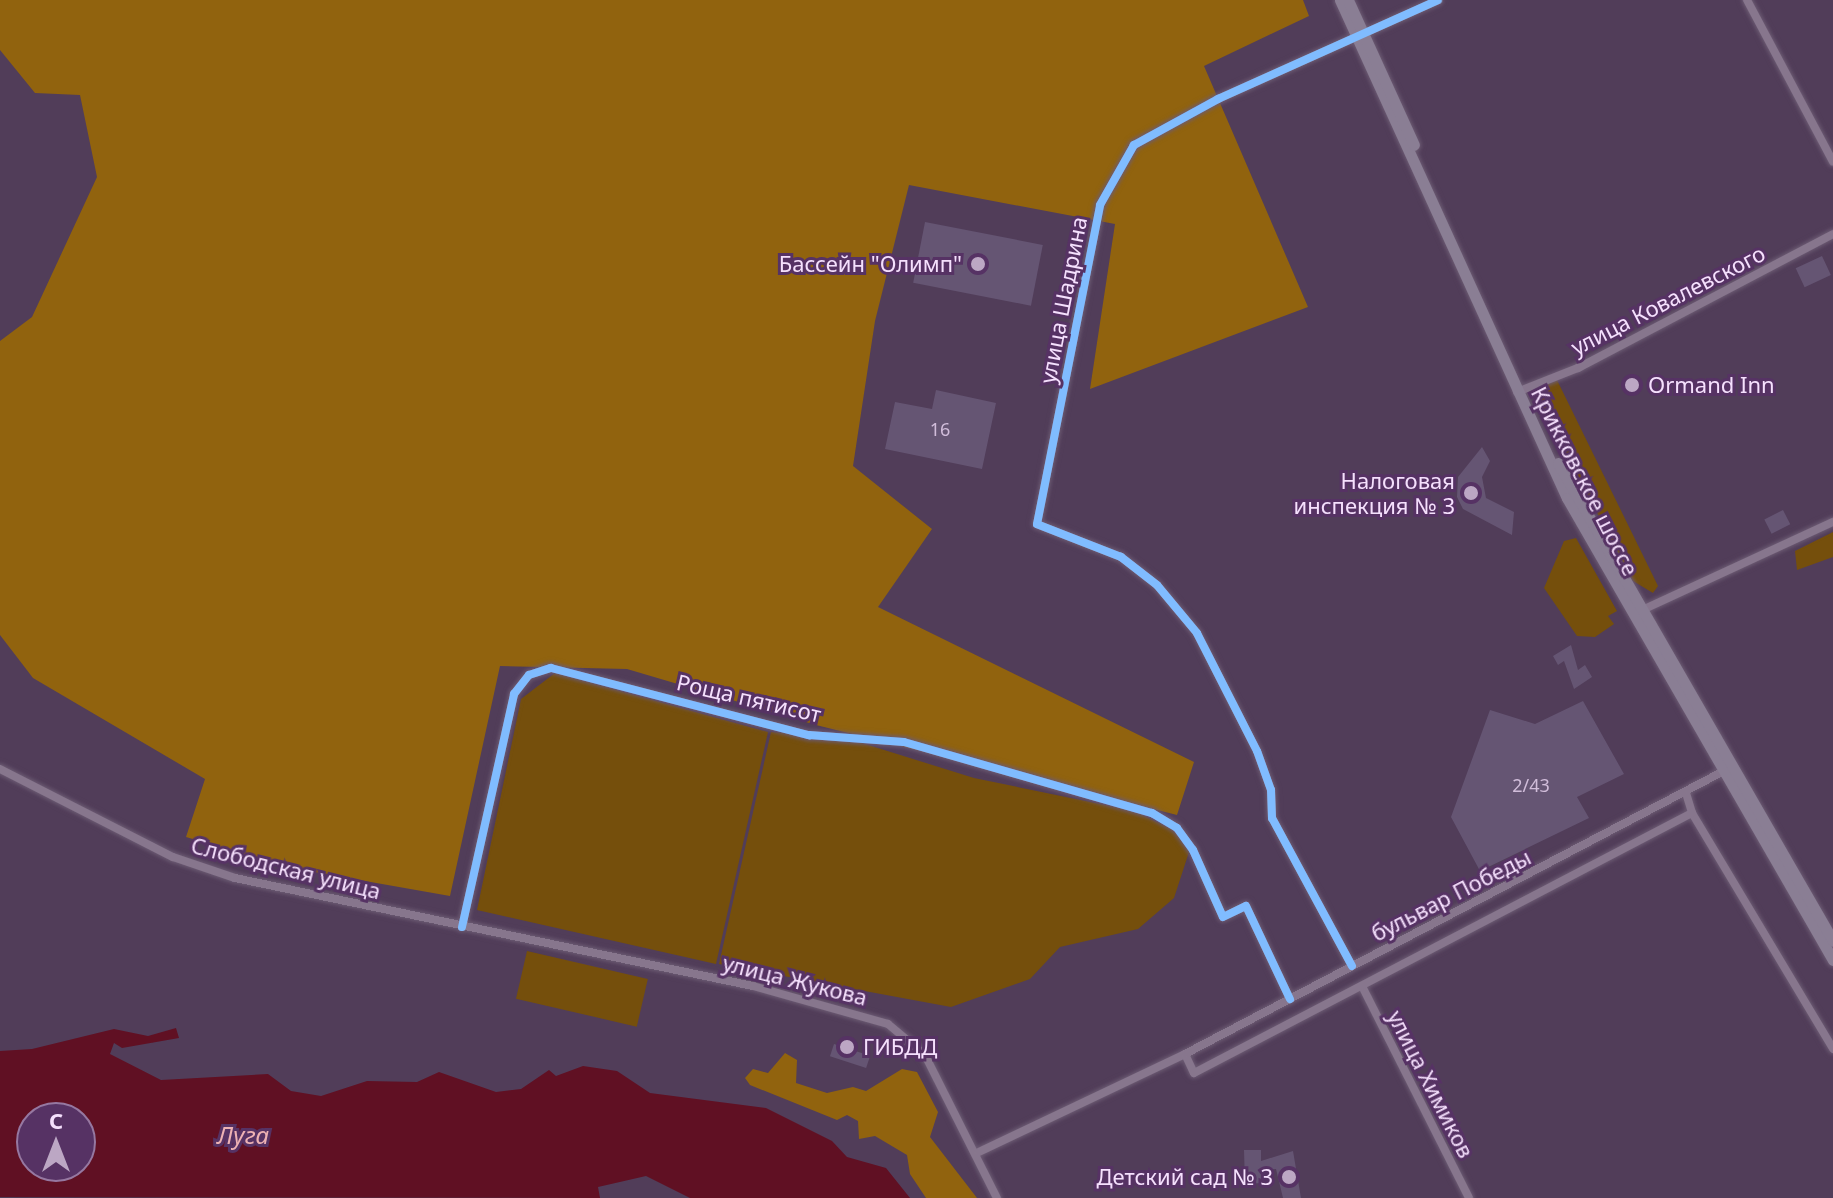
<!DOCTYPE html>
<meta charset="utf-8">
<style>
body{margin:0}
#map{position:relative;width:1833px;height:1198px;overflow:hidden;background:#513d59;font-family:"Noto Sans",sans-serif}
div>[style]{position:absolute}
.green>*{inset:0;background:#754f0c;transform-origin:0 0}
.forest>*{inset:0;background:#91630e}
.water>*{inset:0;background:#601023}
.building>*{inset:0;background:#655573;transform-origin:0 0}
.roads{filter:drop-shadow(0 0 2px #6c5b73) drop-shadow(0 0 2px #6c5b73)}
.minor>*{height:8px;margin:-4px;padding:0 4px;transform-origin:4px;border-radius:4px;background:#87768d}
.major>*{height:11px;margin:-5.5px;padding:0 5.5px;transform-origin:5.5px;border-radius:5.5px;background:#8a7e94}
.cycleway>*{height:8px;margin:-4px;padding:0 4px;transform-origin:4px;border-radius:4px;background:#80bcff}
.dots>*{width:22px;height:22px;translate:-50% -50%;box-sizing:border-box;border:4px solid #563264;border-radius:50%}
span{translate:-50% -50%;white-space:nowrap;text-align:center;line-height:1.15;-webkit-text-stroke:6px #563264;paint-order:stroke}
.number-label{font-size:18px;color:#d1bdda}
.number-label span{-webkit-text-stroke-width:0}
.poi-label{font-size:22px;color:#f5e0fd}
.right{translate:-100% -50%;text-align:right}
.left{translate:0 -50%;text-align:left}
.street-label{font-size:22px;color:#f5e0fd}
.water-label{font-size:24px;color:#eeb2b4;font-style:italic}
.north{position:absolute;left:16px;top:1102px;width:80px;height:80px;box-sizing:border-box;background:#563264;border:2px solid #9678a1;border-radius:50%;rotate:0deg;font-size:22px;font-weight:700;line-height:32px;text-align:center;color:#f5e0fd}
.north::after{content:'';display:block;margin:auto;width:28px;height:36px;background:#bca7c4;clip-path:polygon(50% 0,100% 100%,50% 72%,0 100%)}
</style>
<div id="map">
<div class="green">
<div style="clip-path:polygon(1556px 378px,1658px 586px,1653px 593px,1633px 581px,1535px 395px)"></div>
<div style="clip-path:polygon(1833px 532px,1833px 557px,1797px 570px,1795px 551px)"></div>
<div style="clip-path:polygon(1576px 538px,1617px 611px,1608px 616px,1614px 624px,1595px 637px,1577px 636px,1544px 588px,1564px 541px)"></div>
<div style="clip-path:polygon(555px 673px,768px 732px,716px 964px,477px 910px,521px 699px)"></div>
<div style="clip-path:polygon(771px 732px,849px 739px,974px 778px,1134px 811px,1177px 832px,1189px 852px,1174px 898px,1138px 929px,1060px 947px,1030px 979px,951px 1007px,719px 964px)"></div>
<div style="left:527px;top:951px;width:124px;height:49px;rotate:13deg"></div>
</div>
<div class="forest">
<div style="clip-path:polygon(0 0,1303px 0,1309px 16px,1204px 66px,1308px 307px,1090px 389px,1115px 224px,909px 185px,875px 321px,853px 466px,932px 529px,878px 607px,1194px 762px,1177px 815px,816px 725px,627px 669px,500px 666px,450px 896px,297px 869px,186px 837px,205px 779px,33px 678px,0 635px,0 341px,32px 317px,97px 177px,80px 95px,35px 93px,0 50px)"></div>
<div style="clip-path:polygon(785px 1053px,797px 1060px,796px 1083px,827px 1093px,853px 1087px,866px 1091px,902px 1069px,917px 1072px,938px 1112px,930px 1137px,977px 1198px,926px 1198px,910px 1174px,907px 1155px,875px 1136px,859px 1139px,858px 1121px,847px 1115px,837px 1120px,750px 1085px,745px 1078px,753px 1069px,768px 1073px)"></div>
</div>
<div class="water">
<div style="clip-path:polygon(evenodd,176px 1028px,179px 1038px,122px 1048px,114px 1043px,110px 1054px,161px 1080px,268px 1074px,291px 1091px,321px 1096px,367px 1081px,417px 1082px,439px 1072px,496px 1092px,521px 1089px,549px 1070px,556px 1076px,583px 1066px,617px 1071px,650px 1093px,766px 1108px,832px 1141px,847px 1157px,886px 1168px,910px 1198px,690px 1198px,646px 1176px,598px 1187px,600px 1198px,0 1197px,0 1051px,32px 1049px,114px 1029px,148px 1036px,176px 1028px,32px 1118px,80px 1118px,80px 1166px,32px 1166px,32px 1118px)"></div>
</div>
<div class="building">
<div style="left:925px;top:222px;width:120px;height:62px;rotate:11deg"></div>
<div style="left:1822px;top:256px;width:21px;height:29px;rotate:65deg"></div>
<div style="clip-path:polygon(936px 390px,996px 403px,982px 469px,885px 449px,895px 402px,932px 409px)"></div>
<div style="clip-path:polygon(1482px 447px,1490px 461px,1482px 477px,1486px 498px,1514px 512px,1512px 535px,1463px 509px,1457px 497px,1458px 477px)"></div>
<div style="left:1783px;top:510px;width:16px;height:21px;rotate:63deg"></div>
<div style="clip-path:polygon(1571px 645px,1578px 670px,1585px 665px,1592px 677px,1574px 689px,1564px 661px,1558px 665px,1553px 656px)"></div>
<div style="clip-path:polygon(1583px 701px,1624px 774px,1577px 797px,1589px 818px,1480px 871px,1451px 817px,1490px 710px,1535px 724px)"></div>
<div style="left:834px;top:1044px;width:38px;height:13px;rotate:18deg"></div>
<div style="clip-path:polygon(1244px 1150px,1261px 1150px,1261px 1161px,1293px 1151px,1301px 1198px,1283px 1198px,1276px 1169px,1261px 1170px,1262px 1183px,1245px 1184px)"></div>
</div>
<div class="roads">
<div class="minor">
<div style="left:1747px;top:0;width:183px;rotate:62deg"></div>
<div style="left:1517px;top:392px;width:66px;rotate:-21.5deg"></div>
<div style="left:1578px;top:368px;width:288px;rotate:-27.7deg"></div>
<div style="left:1638px;top:612px;width:215px;rotate:-24.8deg"></div>
<div style="left:0;top:769px;width:194px;rotate:27deg"></div>
<div style="left:173px;top:857px;width:65px;rotate:18.7deg"></div>
<div style="left:235px;top:878px;width:529px;rotate:11.78deg"></div>
<div style="left:753px;top:986px;width:140px;rotate:15.7deg"></div>
<div style="left:888px;top:1024px;width:48px;rotate:40deg"></div>
<div style="left:925px;top:1055px;width:160px;rotate:63.3deg"></div>
<div style="left:1686px;top:793px;width:21px;rotate:73deg"></div>
<div style="left:1692px;top:813px;width:275px;rotate:59.1deg"></div>
<div style="left:462px;top:927px;width:239px;rotate:-77.4deg"></div>
<div style="left:514px;top:694px;width:24px;rotate:-52deg"></div>
<div style="left:529px;top:675px;width:23px;rotate:-18deg"></div>
<div style="left:551px;top:668px;width:267px;rotate:14.6deg"></div>
<div style="left:809px;top:735px;width:95px;rotate:4.2deg"></div>
<div style="left:904px;top:742px;width:258px;rotate:16deg"></div>
<div style="left:1152px;top:813px;width:29px;rotate:31deg"></div>
<div style="left:1177px;top:828px;width:27px;rotate:54deg"></div>
<div style="left:1193px;top:850px;width:73px;rotate:65.9deg"></div>
<div style="left:1223px;top:917px;width:25px;rotate:-26deg"></div>
<div style="left:1246px;top:906px;width:103px;rotate:64.7deg"></div>
<div style="left:1352px;top:966px;width:168px;rotate:-118.4deg"></div>
<div style="left:1272px;top:818px;width:28px;rotate:-92deg"></div>
<div style="left:1271px;top:790px;width:41px;rotate:-109.7deg"></div>
<div style="left:1257px;top:751px;width:132px;rotate:-117deg"></div>
<div style="left:1197px;top:633px;width:62px;rotate:-129.8deg"></div>
<div style="left:1157px;top:585px;width:46px;rotate:-142.1deg"></div>
<div style="left:1121px;top:557px;width:90px;rotate:-158.6deg"></div>
<div style="left:1037px;top:524px;width:325px;rotate:-78.8deg"></div>
<div style="left:1100px;top:205px;width:69px;rotate:-60.5deg"></div>
<div style="left:1134px;top:145px;width:96px;rotate:-28.7deg"></div>
<div style="left:1218px;top:99px;width:241px;rotate:-24.2deg"></div>
<div style="left:1362px;top:986px;width:237px;rotate:63.2deg"></div>
<div style="left:1185px;top:1054px;width:21px;rotate:65deg"></div>
<div style="left:1194px;top:1073px;width:562px;rotate:-27.57deg"></div>
<div style="left:979px;top:1152px;width:228px;rotate:-25.4deg"></div>
<div style="left:1185px;top:1054px;width:607px;rotate:-27.71deg"></div>
</div>
<div class="major">
<div style="left:1340px;top:0;width:547px;rotate:65.5deg"></div>
<div style="left:1567px;top:498px;width:533px;rotate:60.07deg"></div>
<div style="left:1348px;top:0;width:159px;rotate:65.5deg"></div>
<div style="left:1558px;top:463px;width:551px;rotate:60.09deg"></div>
</div>
</div>
<div class="cycleway">
<div style="left:462px;top:927px;width:239px;rotate:-77.4deg"></div>
<div style="left:514px;top:694px;width:24px;rotate:-52deg"></div>
<div style="left:529px;top:675px;width:23px;rotate:-18deg"></div>
<div style="left:551px;top:668px;width:267px;rotate:14.6deg"></div>
<div style="left:809px;top:735px;width:95px;rotate:4.2deg"></div>
<div style="left:904px;top:742px;width:258px;rotate:16deg"></div>
<div style="left:1152px;top:813px;width:29px;rotate:31deg"></div>
<div style="left:1177px;top:828px;width:27px;rotate:54deg"></div>
<div style="left:1193px;top:850px;width:73px;rotate:65.9deg"></div>
<div style="left:1223px;top:917px;width:25px;rotate:-26deg"></div>
<div style="left:1246px;top:906px;width:103px;rotate:64.7deg"></div>
<div style="left:1352px;top:966px;width:168px;rotate:-118.4deg"></div>
<div style="left:1272px;top:818px;width:28px;rotate:-92deg"></div>
<div style="left:1271px;top:790px;width:41px;rotate:-109.7deg"></div>
<div style="left:1257px;top:751px;width:132px;rotate:-117deg"></div>
<div style="left:1197px;top:633px;width:62px;rotate:-129.8deg"></div>
<div style="left:1157px;top:585px;width:46px;rotate:-142.1deg"></div>
<div style="left:1121px;top:557px;width:90px;rotate:-158.6deg"></div>
<div style="left:1037px;top:524px;width:325px;rotate:-78.8deg"></div>
<div style="left:1100px;top:205px;width:69px;rotate:-60.5deg"></div>
<div style="left:1134px;top:145px;width:96px;rotate:-28.7deg"></div>
<div style="left:1218px;top:99px;width:241px;rotate:-24.2deg"></div>
</div>
<div class="dots">
<div style="left:978px;top:264px;background:#bca7c4"></div>
<div style="left:1632px;top:385px;background:#bca7c4"></div>
<div style="left:1471px;top:493px;background:#bca7c4"></div>
<div style="left:847px;top:1047px;background:#bca7c4"></div>
<div style="left:1289px;top:1177px;background:#bca7c4"></div>
</div>
<div class="number-label">
<span style="left:940px;top:429px">16</span>
<span style="left:1531px;top:785px">2/43</span>
</div>
<div class="poi-label">
<span class="right" style="left:962px;top:264px">Бассейн "Олимп"</span>
<span class="left" style="left:1648px;top:385px">Ormand Inn</span>
<span class="right" style="left:1455px;top:493px">Налоговая<br>инспекция № 3</span>
<span class="left" style="left:863px;top:1047px">ГИБДД</span>
<span class="right" style="left:1273px;top:1177px">Детский сад № 3</span>
</div>
<div class="street-label">
<span style="left:1063px;top:300px;rotate:-79deg">улица Шадрина</span>
<span style="left:1668px;top:300px;rotate:-27deg">улица Ковалевского</span>
<span style="left:1585px;top:481px;rotate:63deg">Крикковское шоссе</span>
<span style="left:749px;top:698px;rotate:13deg">Роща пятисот</span>
<span style="left:286px;top:868px;rotate:14deg">Слободская улица</span>
<span style="left:1451px;top:895px;rotate:-27deg">бульвар Победы</span>
<span style="left:795px;top:980px;rotate:14deg">улица Жукова</span>
<span style="left:1431px;top:1084px;rotate:63deg">улица Химиков</span>
</div>
<div class="water-label">
<span style="left:243px;top:1135px">Луга</span>
</div>
<div class="north">С</div>
</div>
